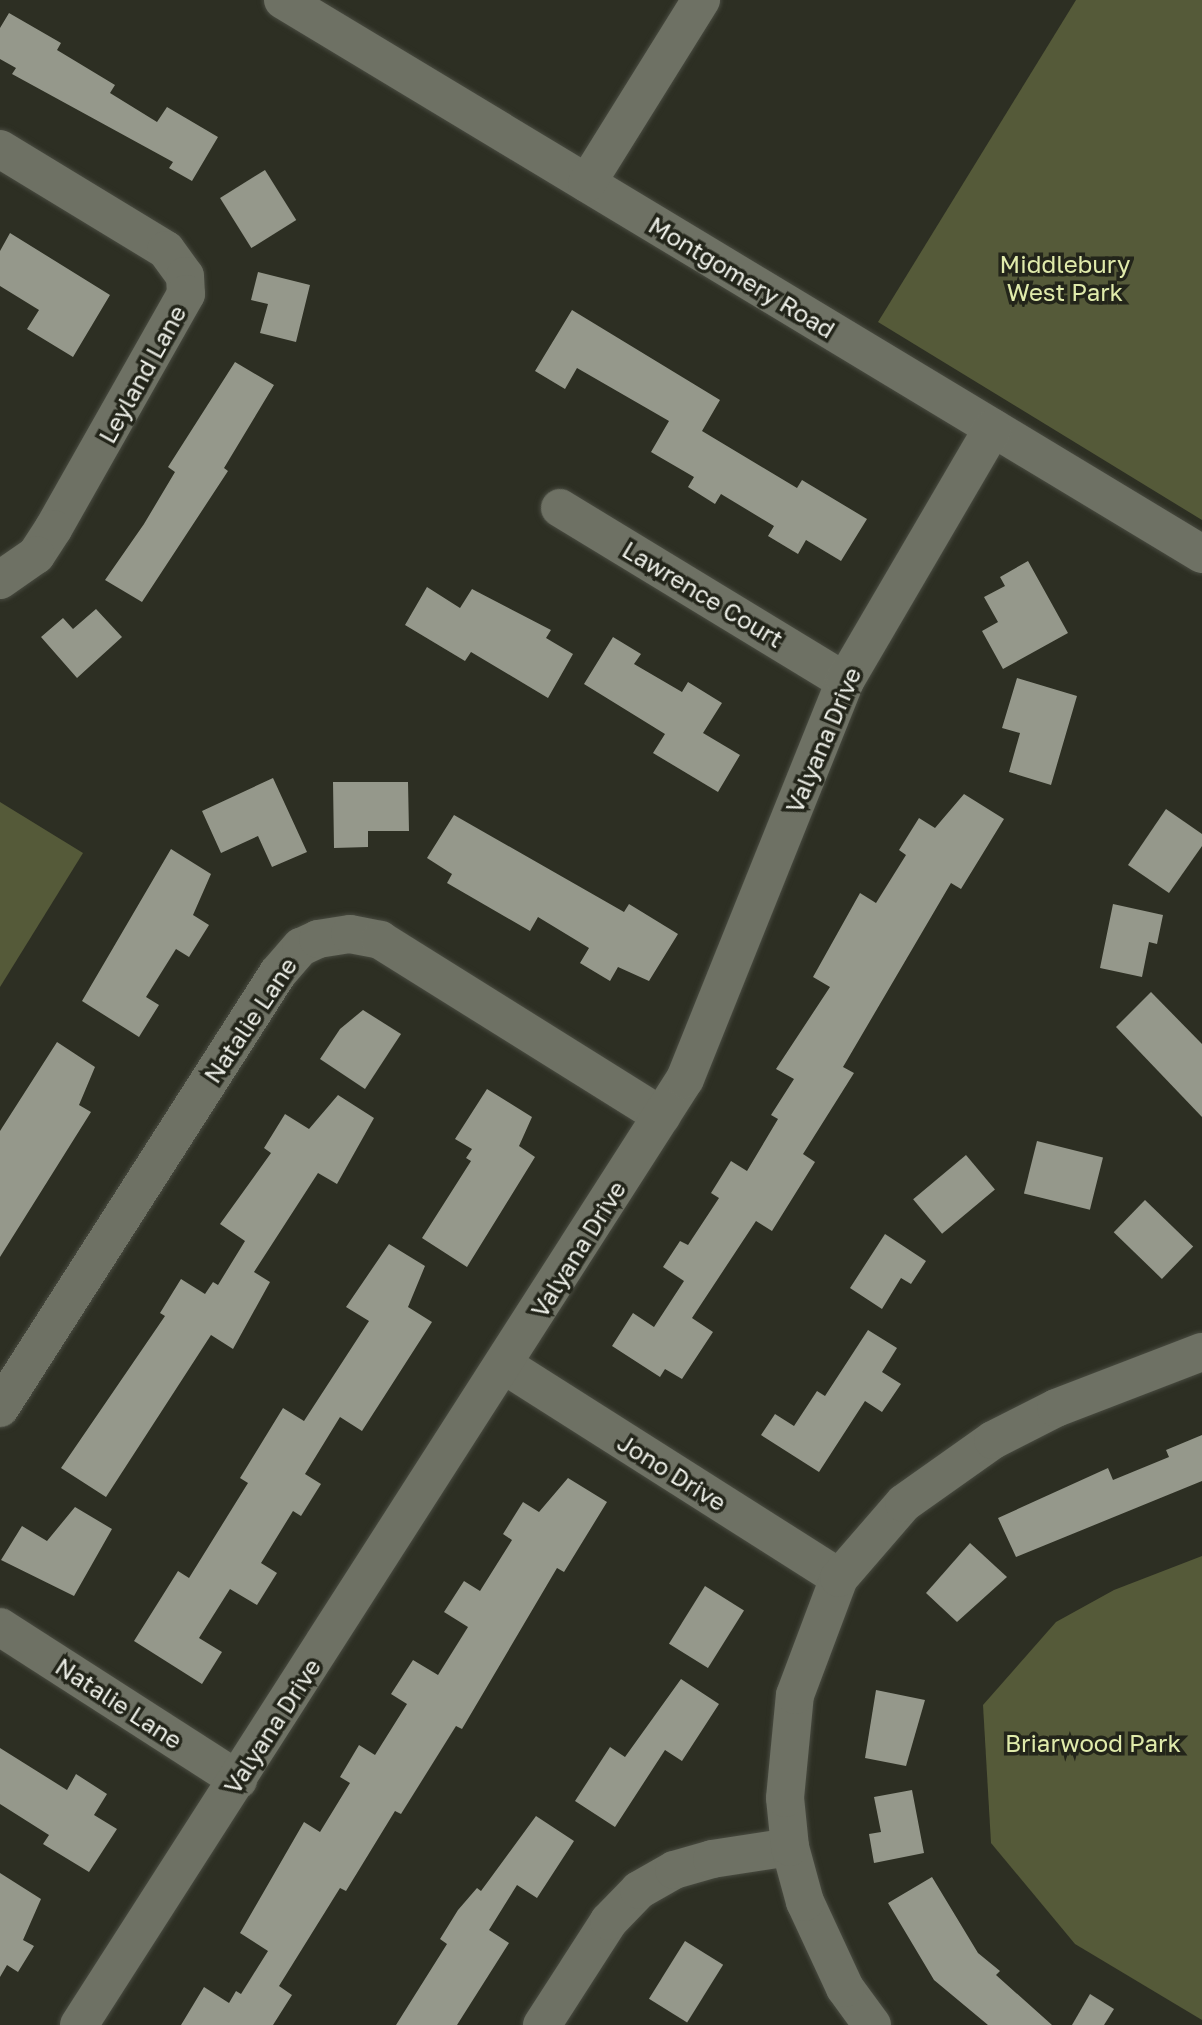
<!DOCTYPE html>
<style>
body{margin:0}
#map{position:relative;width:1202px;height:2025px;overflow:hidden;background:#2d2f23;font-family:"Golos Text",sans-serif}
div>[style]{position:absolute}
.green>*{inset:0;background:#555a39}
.building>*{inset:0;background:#95988b;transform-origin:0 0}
.roads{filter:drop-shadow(0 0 2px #494b41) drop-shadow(0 0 2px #494b41)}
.minor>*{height:38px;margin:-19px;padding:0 19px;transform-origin:19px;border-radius:19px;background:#6e7164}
span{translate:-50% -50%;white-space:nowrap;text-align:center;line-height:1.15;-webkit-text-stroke:7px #23251a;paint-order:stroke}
.park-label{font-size:24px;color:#e0ebab}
.street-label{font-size:24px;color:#eceee7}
</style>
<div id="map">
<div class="green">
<div style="clip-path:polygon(1076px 0,1202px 0,1202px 520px,878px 322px)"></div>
<div style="clip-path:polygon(0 802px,83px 853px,0 987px)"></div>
<div style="clip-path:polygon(1202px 1556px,1202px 2020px,1075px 1944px,991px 1843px,983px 1705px,1056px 1622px,1114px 1590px)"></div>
</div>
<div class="building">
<div style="clip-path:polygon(9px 13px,61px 43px,57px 50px,115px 85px,110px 93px,157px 122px,167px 107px,218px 137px,192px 181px,169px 168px,173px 162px,12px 74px,16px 68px,0 59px,0 28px)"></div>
<div style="left:265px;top:170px;width:59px;height:53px;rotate:58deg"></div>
<div style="clip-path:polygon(10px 233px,110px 295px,73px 357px,27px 329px,39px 310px,0 286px,0 251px)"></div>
<div style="clip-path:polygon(258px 272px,310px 285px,296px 342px,260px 333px,268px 304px,251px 300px)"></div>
<div style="clip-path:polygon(572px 310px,720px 400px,702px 431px,797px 488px,802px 480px,867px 519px,841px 561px,806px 540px,798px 554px,768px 536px,774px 526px,721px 494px,715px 504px,688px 487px,694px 477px,651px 452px,669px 421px,577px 368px,565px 389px,535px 371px)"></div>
<div style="clip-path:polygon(235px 362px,274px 385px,224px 468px,228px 471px,142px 602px,105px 580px,144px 524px,175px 472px,168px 467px)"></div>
<div style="clip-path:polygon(1028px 561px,1068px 633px,1003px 669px,982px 631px,998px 622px,984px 597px,1005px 586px,1000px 577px)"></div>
<div style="clip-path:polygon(427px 587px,460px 608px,472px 589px,551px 630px,546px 638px,573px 654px,548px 698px,471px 652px,465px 661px,405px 625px)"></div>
<div style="clip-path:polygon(96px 609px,122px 637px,77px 678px,41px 637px,63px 618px,73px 629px)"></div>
<div style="clip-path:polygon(613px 637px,641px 654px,634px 664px,682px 692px,688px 682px,722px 703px,703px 733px,740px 755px,718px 792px,653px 753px,665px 734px,584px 684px)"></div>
<div style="clip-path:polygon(1017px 678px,1077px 696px,1051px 785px,1009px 772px,1020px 733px,1002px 728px)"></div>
<div style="clip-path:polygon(273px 778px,307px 852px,272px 867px,258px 836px,221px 853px,202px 811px)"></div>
<div style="clip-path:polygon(333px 782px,408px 782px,409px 831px,368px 831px,368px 847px,334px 848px)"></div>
<div style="clip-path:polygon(964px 794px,1004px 819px,961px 889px,951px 883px,843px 1067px,854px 1073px,803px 1154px,815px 1162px,772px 1231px,756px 1221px,692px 1318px,713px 1332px,682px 1379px,665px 1369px,660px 1377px,612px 1346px,633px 1313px,654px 1327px,684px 1281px,663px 1267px,680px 1241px,688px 1245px,719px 1198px,711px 1193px,731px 1161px,747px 1171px,778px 1119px,771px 1115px,794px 1079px,776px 1069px,830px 987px,813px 977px,860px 893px,876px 903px,906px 855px,899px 850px,919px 818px,935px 828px)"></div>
<div style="clip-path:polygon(1166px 809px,1202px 834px,1202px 846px,1169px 893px,1128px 865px)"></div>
<div style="clip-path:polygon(454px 815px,624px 912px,629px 904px,678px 934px,649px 981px,618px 967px,610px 981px,580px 963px,589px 948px,538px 917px,530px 931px,447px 883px,452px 874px,427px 858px)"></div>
<div style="clip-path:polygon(171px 849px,211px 874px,193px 915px,209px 925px,189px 957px,176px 949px,146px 997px,159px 1005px,139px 1037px,82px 1001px)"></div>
<div style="clip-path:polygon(1113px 904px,1163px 915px,1157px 944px,1149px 942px,1142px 977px,1100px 968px)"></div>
<div style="clip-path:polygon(1151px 992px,1202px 1044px,1202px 1117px,1116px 1027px)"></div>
<div style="clip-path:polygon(363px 1010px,401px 1034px,365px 1089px,320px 1059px,340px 1029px)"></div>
<div style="clip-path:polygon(57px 1042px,95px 1067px,79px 1105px,91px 1112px,0 1257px,0 1131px)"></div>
<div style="clip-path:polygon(487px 1089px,532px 1117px,519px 1146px,535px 1157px,467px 1267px,422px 1238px,471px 1161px,466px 1158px,472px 1149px,455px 1139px)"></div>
<div style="clip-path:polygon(338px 1095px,374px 1118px,337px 1184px,318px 1173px,254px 1272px,270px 1282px,233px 1349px,211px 1335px,106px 1497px,61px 1468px,165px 1316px,160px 1313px,181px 1279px,205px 1294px,213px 1282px,218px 1285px,245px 1241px,220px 1224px,271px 1153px,264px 1148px,285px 1114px,309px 1129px)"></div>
<div style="left:1037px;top:1141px;width:68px;height:54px;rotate:14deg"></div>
<div style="left:966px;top:1155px;width:45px;height:69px;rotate:50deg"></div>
<div style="left:1145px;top:1200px;width:67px;height:45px;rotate:44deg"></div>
<div style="clip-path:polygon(885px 1234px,926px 1261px,911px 1284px,901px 1278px,882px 1309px,850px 1288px)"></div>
<div style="clip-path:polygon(389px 1244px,425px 1266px,408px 1307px,432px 1322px,362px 1431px,340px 1417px,305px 1474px,321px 1484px,301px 1516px,293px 1511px,261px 1563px,277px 1573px,257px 1605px,230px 1589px,199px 1638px,222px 1652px,202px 1684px,134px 1641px,178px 1571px,189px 1578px,248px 1483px,240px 1478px,283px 1408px,304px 1421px,369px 1321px,346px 1307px)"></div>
<div style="clip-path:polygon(868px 1330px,897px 1348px,882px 1372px,901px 1384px,882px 1412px,865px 1401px,819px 1472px,761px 1435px,775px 1414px,794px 1426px,817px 1391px,825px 1396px)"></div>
<div style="clip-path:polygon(1202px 1435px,1202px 1481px,1016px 1557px,998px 1518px,1108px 1468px,1113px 1480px,1169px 1457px,1166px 1450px)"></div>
<div style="clip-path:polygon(568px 1478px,607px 1502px,564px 1572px,557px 1568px,462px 1729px,456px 1726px,401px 1814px,395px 1811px,346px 1891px,340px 1888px,279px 1986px,292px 1995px,273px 2025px,181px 2025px,204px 1987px,229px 2003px,236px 1991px,241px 1994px,268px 1951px,240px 1933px,304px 1822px,320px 1832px,350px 1783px,340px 1777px,359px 1745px,375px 1755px,407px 1704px,391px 1694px,413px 1660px,438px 1675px,468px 1627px,444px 1612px,464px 1581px,480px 1591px,512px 1540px,503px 1534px,523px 1502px,539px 1512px)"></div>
<div style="clip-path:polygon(75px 1507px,112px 1529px,74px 1596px,1px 1560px,22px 1526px,47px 1541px)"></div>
<div style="clip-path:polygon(970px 1543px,1007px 1577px,957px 1622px,926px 1593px)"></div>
<div style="left:705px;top:1586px;width:46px;height:68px;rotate:32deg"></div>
<div style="clip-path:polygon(681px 1679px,719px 1704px,682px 1761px,665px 1750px,615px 1827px,575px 1801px,610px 1747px,625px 1757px)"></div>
<div style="clip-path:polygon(876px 1690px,925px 1700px,906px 1766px,865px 1758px)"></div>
<div style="clip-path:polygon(0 1748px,67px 1790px,76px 1774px,107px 1794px,94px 1815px,117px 1829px,89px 1872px,43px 1844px,49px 1835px,0 1804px)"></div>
<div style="clip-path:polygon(912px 1790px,924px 1853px,874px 1863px,869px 1834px,881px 1832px,874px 1797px)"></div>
<div style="clip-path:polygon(536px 1816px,574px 1841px,537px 1898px,517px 1885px,489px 1930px,509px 1943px,457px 2025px,396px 2025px,447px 1944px,440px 1939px,458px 1910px,477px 1888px,481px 1891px)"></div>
<div style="clip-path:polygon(0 1873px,41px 1899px,23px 1940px,34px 1946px,18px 1972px,7px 1965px,0 1977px)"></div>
<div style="clip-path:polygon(932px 1877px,978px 1953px,1000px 1971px,996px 1975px,1052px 2025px,988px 2025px,934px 1980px,888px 1903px)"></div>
<div style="left:685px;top:1941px;width:45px;height:68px;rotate:32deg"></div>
<div style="clip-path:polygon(1090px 1994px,1114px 2009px,1104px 2025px,1072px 2025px)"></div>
</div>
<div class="roads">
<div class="minor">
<div style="left:283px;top:0;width:1073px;rotate:31.08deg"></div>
<div style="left:0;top:149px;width:194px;rotate:31.3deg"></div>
<div style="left:166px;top:250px;width:32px;rotate:54deg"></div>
<div style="left:185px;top:276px;width:18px;rotate:87deg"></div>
<div style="left:186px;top:294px;width:270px;rotate:119.5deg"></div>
<div style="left:53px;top:529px;width:31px;rotate:123deg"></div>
<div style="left:36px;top:555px;width:44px;rotate:145.2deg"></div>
<div style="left:587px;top:183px;width:216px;rotate:-58.1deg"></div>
<div style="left:560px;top:508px;width:333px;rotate:31.3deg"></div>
<div style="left:504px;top:1365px;width:397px;rotate:32.4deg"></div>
<div style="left:0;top:1408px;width:516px;rotate:-57.42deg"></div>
<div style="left:278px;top:973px;width:35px;rotate:-49deg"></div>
<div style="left:301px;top:947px;width:19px;rotate:-25deg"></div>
<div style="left:318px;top:939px;width:32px;rotate:-9deg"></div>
<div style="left:350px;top:934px;width:31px;rotate:11deg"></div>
<div style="left:380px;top:940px;width:332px;rotate:32deg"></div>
<div style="left:0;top:1627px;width:283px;rotate:32.7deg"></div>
<div style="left:79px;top:2025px;width:1123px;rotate:-57.36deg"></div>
<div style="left:685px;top:1079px;width:429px;rotate:-68.1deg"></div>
<div style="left:845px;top:681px;width:293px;rotate:-59.7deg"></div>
<div style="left:542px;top:2025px;width:124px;rotate:-57.2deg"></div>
<div style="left:609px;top:1921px;width:43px;rotate:-45.9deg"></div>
<div style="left:639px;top:1890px;width:40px;rotate:-29.7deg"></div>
<div style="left:674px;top:1870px;width:40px;rotate:-16deg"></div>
<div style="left:712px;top:1859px;width:79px;rotate:-8.7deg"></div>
<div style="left:872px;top:2025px;width:46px;rotate:-126.1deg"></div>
<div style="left:845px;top:1988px;width:95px;rotate:-114.9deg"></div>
<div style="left:805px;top:1902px;width:57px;rotate:-105.3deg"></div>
<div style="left:790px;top:1847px;width:49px;rotate:-95.8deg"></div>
<div style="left:785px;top:1798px;width:103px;rotate:-84.5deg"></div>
<div style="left:795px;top:1695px;width:125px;rotate:-69.4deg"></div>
<div style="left:839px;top:1578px;width:99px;rotate:-49.1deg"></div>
<div style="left:904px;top:1503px;width:109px;rotate:-35.3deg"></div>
<div style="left:993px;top:1440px;width:71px;rotate:-26.9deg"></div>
<div style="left:1056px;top:1408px;width:156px;rotate:-21deg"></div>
</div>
</div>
<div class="park-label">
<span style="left:1065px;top:278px">Middlebury<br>West Park</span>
<span style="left:1093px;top:1743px">Briarwood Park</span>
</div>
<div class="street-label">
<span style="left:742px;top:277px;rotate:31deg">Montgomery Road</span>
<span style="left:142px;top:374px;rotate:-61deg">Leyland Lane</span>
<span style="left:703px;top:594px;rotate:31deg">Lawrence Court</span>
<span style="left:823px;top:740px;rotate:-67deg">Valyana Drive</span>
<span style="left:250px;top:1020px;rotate:-56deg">Natalie Lane</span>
<span style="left:578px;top:1249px;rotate:-58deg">Valyana Drive</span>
<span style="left:672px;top:1472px;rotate:32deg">Jono Drive</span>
<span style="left:119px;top:1703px;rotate:33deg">Natalie Lane</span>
<span style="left:272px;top:1726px;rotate:-57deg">Valyana Drive</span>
</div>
</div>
